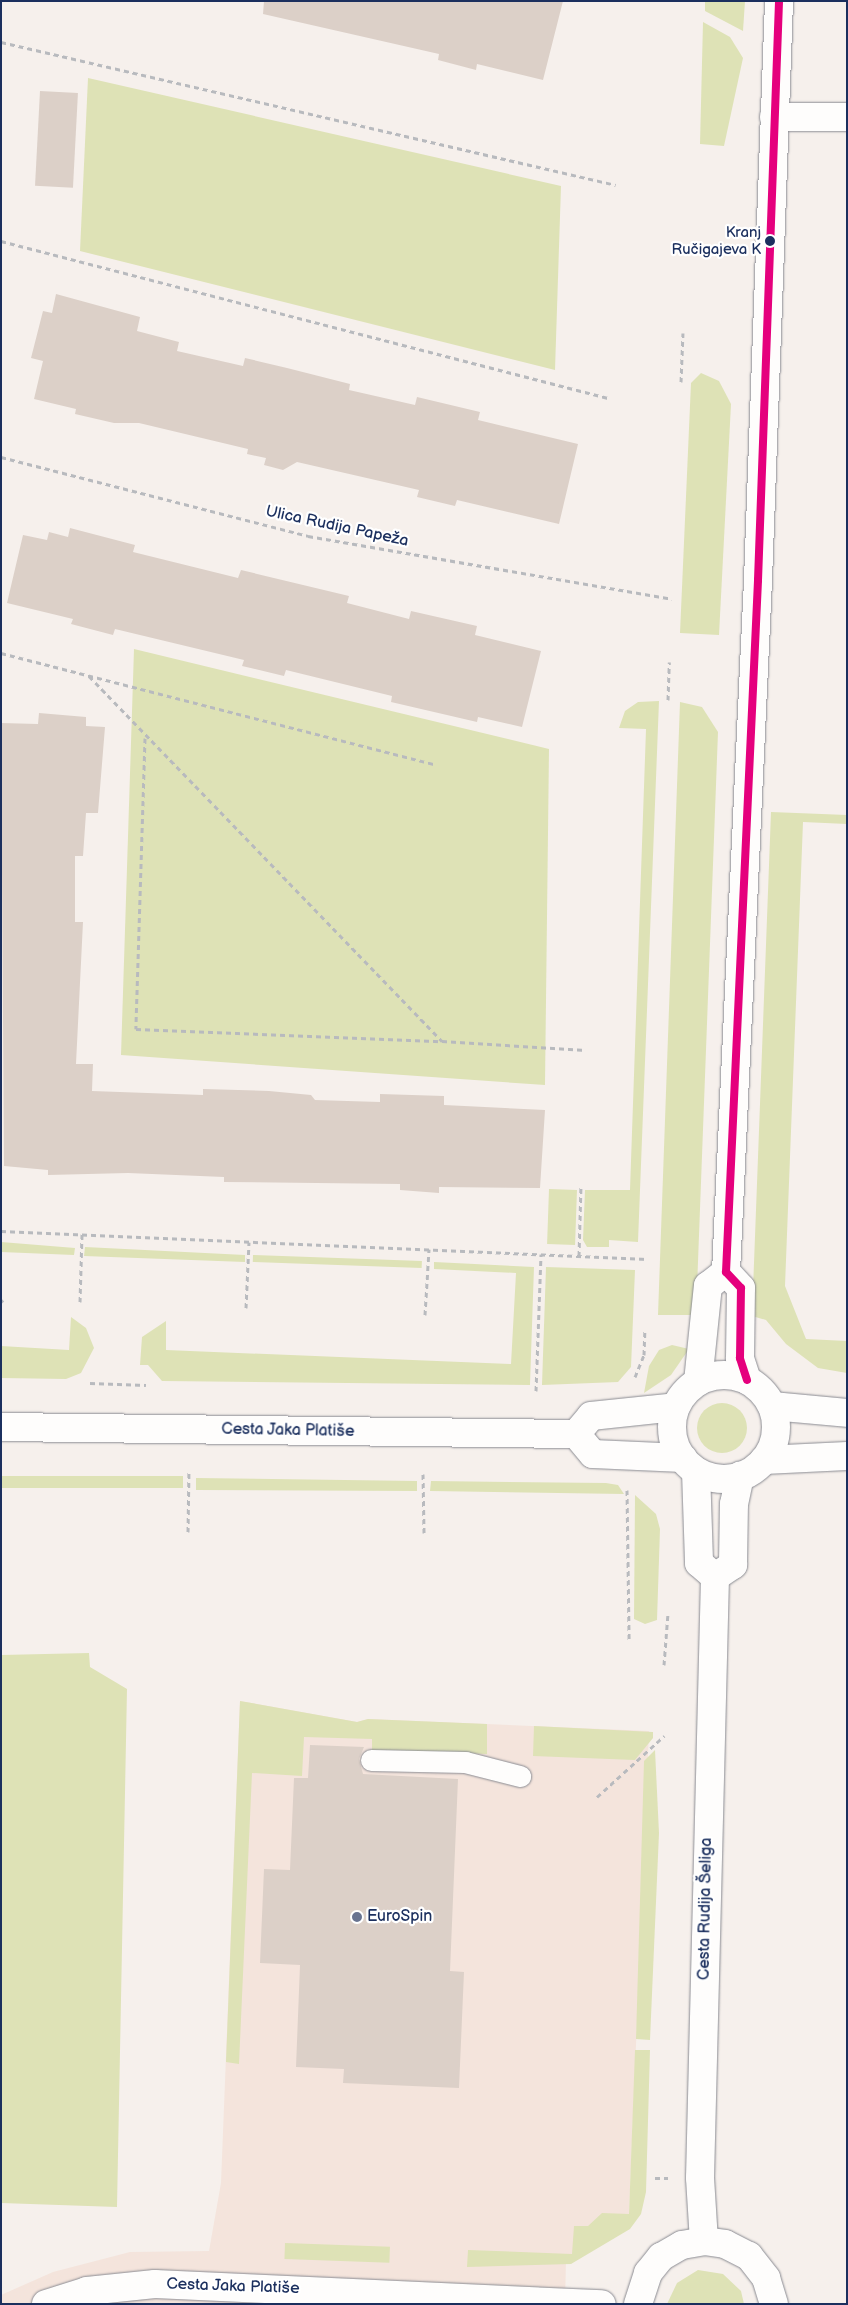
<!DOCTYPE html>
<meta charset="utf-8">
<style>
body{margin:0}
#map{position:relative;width:848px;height:2305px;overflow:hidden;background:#f6f0ec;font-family:"Balsamiq Sans",sans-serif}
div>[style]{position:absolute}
.built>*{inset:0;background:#f4e4dc}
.green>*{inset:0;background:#dee2b6;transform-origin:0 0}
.round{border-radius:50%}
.building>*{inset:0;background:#dcd0c8;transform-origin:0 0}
.path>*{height:3px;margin-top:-1.5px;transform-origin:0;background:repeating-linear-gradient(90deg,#b8babe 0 5px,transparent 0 9px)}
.roads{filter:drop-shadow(0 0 1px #8a8b92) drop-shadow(0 0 1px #8a8b92)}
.service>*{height:21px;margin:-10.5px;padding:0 10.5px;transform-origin:10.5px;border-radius:10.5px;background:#fefdfc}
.minor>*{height:28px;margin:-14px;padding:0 14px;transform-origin:14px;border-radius:14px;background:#fefdfc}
.minor>.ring{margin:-14px;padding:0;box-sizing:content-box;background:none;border:28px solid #fefdfc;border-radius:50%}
.bus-1>*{height:8px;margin:-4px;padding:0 4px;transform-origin:4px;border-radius:4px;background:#e5007d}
.dots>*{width:14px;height:14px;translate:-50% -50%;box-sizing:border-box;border:2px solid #fff;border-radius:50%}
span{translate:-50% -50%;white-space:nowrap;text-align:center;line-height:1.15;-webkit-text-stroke:4.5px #fff;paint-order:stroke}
.bus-label{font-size:15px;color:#1b2f5e}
.right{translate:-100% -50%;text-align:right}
.street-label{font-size:16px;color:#1b2f5e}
.poi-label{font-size:16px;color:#1b2f5e}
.left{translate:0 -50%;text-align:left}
.frame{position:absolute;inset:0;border:2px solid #1b2f5e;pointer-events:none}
</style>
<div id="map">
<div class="built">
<div style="clip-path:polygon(240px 1701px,357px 1722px,368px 1719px,649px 1731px,629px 2214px,566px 2260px,565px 2304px,1px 2304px,1px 2295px,53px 2272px,130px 2252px,209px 2251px,221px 2183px)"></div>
</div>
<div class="green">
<div style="clip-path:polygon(705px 1px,745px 1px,743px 31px,705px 11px)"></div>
<div style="clip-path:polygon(703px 22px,730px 37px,743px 58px,724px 146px,700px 144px)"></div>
<div style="clip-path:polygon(88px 78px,561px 186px,555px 370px,80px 251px)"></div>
<div style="clip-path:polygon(701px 373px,719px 381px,731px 404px,719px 635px,680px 633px,691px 383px)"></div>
<div style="clip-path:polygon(134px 649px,549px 749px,545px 1085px,121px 1055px)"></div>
<div style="clip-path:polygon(659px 701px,638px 1242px,609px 1240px,609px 1247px,587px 1247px,583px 1240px,585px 1190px,630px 1190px,646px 729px,619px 728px,625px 711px,638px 702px)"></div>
<div style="clip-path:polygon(680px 702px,702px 707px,718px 732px,696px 1315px,658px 1315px)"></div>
<div style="clip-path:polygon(771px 812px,847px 815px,847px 824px,803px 822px,785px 1286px,806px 1339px,847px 1341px,847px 1373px,818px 1368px,786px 1344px,766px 1320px,752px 1316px)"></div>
<div style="left:549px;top:1189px;width:28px;height:55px;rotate:2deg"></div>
<div style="clip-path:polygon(1px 1242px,75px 1248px,74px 1255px,1px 1252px)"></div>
<div style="clip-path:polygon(85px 1247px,245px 1255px,245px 1262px,84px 1256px)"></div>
<div style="left:253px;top:1255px;width:169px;height:7px;rotate:2deg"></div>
<div style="clip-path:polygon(434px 1262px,534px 1267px,530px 1385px,162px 1381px,148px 1365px,140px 1365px,142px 1337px,166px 1321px,166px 1350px,511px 1364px,516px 1273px,434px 1269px)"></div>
<div style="clip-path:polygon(546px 1267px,635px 1270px,631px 1367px,618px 1382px,542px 1385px)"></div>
<div style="clip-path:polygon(71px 1317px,86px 1328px,94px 1348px,81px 1373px,66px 1379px,1px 1378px,1px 1346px,69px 1350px)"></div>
<div style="clip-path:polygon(672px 1345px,689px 1349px,671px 1375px,644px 1393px,649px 1366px,659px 1350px)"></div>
<div class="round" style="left:697px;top:1403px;width:50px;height:50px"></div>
<div style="left:1px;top:1476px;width:182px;height:12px"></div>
<div style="clip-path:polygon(196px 1478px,417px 1481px,417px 1491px,196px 1490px)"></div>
<div style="clip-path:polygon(431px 1481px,606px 1483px,618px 1485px,624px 1494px,430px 1491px)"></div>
<div style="clip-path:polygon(635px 1495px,656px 1514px,660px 1529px,657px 1620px,645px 1624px,634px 1619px)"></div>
<div style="clip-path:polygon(89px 1653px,90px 1667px,127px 1689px,117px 2207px,1px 2203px,1px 1655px)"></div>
<div style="clip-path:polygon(240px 1701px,357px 1722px,368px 1719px,487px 1724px,487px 1754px,372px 1750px,372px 1739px,304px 1737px,302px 1776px,252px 1773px,239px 2064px,226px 2062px)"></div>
<div style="clip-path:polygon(534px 1726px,653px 1732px,653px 1738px,635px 1760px,533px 1756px)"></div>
<div style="clip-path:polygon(655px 1750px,659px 1833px,650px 2040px,636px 2039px,644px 1761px)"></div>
<div style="clip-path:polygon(635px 2050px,650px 2050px,646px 2192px,641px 2214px,630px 2229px,571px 2264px,467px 2267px,468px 2250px,572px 2254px,574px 2226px,588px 2226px,602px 2213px,629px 2214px)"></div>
<div style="left:285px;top:2243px;width:105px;height:16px;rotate:2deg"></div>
<div style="clip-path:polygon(698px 2270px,723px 2274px,741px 2291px,744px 2304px,667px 2304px,677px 2283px)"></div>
</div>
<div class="building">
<div style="clip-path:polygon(264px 1px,563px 1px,543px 80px,477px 64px,476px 70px,438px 60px,439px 54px,263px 14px)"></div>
<div style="left:40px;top:91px;width:38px;height:95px;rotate:3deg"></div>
<div style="clip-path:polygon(56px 294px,140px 317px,137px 331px,179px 342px,177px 351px,243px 366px,245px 358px,287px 368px,350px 384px,349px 390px,415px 405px,417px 397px,480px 412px,478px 420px,578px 444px,559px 524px,457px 500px,455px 506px,417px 497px,419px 490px,297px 462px,283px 470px,264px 465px,266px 458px,247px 454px,248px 449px,139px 423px,114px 423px,75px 414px,76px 409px,34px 399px,43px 361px,31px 358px,43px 311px,52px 313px)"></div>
<div style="clip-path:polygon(70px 528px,135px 545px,133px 552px,238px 578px,241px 570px,349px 596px,347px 603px,409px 619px,411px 611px,477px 626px,475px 635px,541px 651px,522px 727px,478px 717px,477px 722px,391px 702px,392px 696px,286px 670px,284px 676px,242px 666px,244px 660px,115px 629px,113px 635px,71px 624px,73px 619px,7px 603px,23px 535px,47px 540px,49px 532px,68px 537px)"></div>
<div style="clip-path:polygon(39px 713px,86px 717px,86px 726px,105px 727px,98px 813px,86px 813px,83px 856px,75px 856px,75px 922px,83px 922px,76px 1064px,93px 1064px,92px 1091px,203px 1095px,203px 1089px,269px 1091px,311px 1095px,315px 1100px,380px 1102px,380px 1094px,444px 1096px,444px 1105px,545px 1110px,540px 1188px,439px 1187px,439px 1193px,400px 1190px,400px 1184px,224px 1182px,224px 1177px,128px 1173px,48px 1175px,48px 1170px,4px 1166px,1px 723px,38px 724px)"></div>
<div style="clip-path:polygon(310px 1745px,364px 1747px,359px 1759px,363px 1774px,458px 1779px,450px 1971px,464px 1972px,459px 2088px,343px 2083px,344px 2069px,296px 2067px,300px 1965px,260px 1963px,264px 1869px,290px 1870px,294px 1778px,308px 1778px)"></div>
</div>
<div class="path">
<div style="left:1px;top:42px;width:631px;rotate:13.09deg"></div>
<div style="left:1px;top:241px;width:627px;rotate:14.5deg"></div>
<div style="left:681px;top:382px;width:49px;rotate:-87.7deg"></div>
<div style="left:1px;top:457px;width:317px;rotate:14.4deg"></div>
<div style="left:308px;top:536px;width:369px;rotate:9.8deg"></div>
<div style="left:1px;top:653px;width:449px;rotate:14.4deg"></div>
<div style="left:89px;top:676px;width:508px;rotate:45.96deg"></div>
<div style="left:442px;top:1041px;width:144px;rotate:3.6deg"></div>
<div style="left:668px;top:700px;width:38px;rotate:-88deg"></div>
<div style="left:145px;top:738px;width:291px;rotate:91.8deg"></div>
<div style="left:136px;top:1029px;width:305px;rotate:2.3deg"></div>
<div style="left:1px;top:1231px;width:647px;rotate:2.48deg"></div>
<div style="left:579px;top:1256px;width:70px;rotate:-88.4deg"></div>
<div style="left:1px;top:1302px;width:3px;rotate:-45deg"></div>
<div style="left:80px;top:1302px;width:68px;rotate:-88.3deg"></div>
<div style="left:246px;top:1308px;width:66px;rotate:-87.4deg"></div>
<div style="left:425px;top:1315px;width:66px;rotate:-86.5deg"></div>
<div style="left:635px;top:1377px;width:24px;rotate:-68deg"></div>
<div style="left:644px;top:1355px;width:25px;rotate:-88deg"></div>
<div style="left:90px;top:1383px;width:56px;rotate:2deg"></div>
<div style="left:536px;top:1391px;width:137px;rotate:-87.9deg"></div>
<div style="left:423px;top:1474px;width:59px;rotate:89deg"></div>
<div style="left:627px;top:1490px;width:151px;rotate:89.2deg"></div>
<div style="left:188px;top:1532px;width:62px;rotate:-89.1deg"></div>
<div style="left:664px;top:1665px;width:52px;rotate:-85.6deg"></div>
<div style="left:597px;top:1797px;width:91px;rotate:-42.3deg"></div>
<div style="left:655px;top:2178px;width:13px"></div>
</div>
<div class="roads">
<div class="service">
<div style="left:371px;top:1760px;width:94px;rotate:1.2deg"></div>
<div style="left:465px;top:1762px;width:57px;rotate:14.3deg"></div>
</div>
<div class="minor">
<div style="left:774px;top:117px;width:73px"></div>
<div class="ring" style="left:672px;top:1375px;width:76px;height:76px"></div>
<div style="left:747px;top:1380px;width:23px;rotate:-108deg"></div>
<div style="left:740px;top:1358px;width:70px;rotate:-89.2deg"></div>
<div style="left:741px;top:1288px;width:22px;rotate:-133deg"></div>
<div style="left:726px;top:1272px;width:693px;rotate:-87.35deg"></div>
<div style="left:758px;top:580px;width:579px;rotate:-87.92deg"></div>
<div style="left:698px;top:1382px;width:97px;rotate:-84.1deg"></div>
<div style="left:708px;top:1286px;width:23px;rotate:-38deg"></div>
<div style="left:772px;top:1406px;width:75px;rotate:5.3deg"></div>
<div style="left:1px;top:1427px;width:575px;rotate:0.7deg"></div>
<div style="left:576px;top:1434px;width:26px;rotate:50deg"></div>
<div style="left:593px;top:1454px;width:90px;rotate:2.5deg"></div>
<div style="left:576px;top:1434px;width:23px;rotate:-50deg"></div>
<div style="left:591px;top:1416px;width:85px;rotate:-6deg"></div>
<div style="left:764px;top:1460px;width:83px;rotate:-2.8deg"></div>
<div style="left:696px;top:1471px;width:92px;rotate:88.1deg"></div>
<div style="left:699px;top:1563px;width:21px;rotate:41deg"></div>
<div style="left:715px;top:1577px;width:601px;rotate:91.43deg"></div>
<div style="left:700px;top:2178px;width:63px;rotate:86.4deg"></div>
<div style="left:715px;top:1577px;width:22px;rotate:-34deg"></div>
<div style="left:733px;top:1565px;width:61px;rotate:-89.1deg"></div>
<div style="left:734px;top:1504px;width:29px;rotate:-78deg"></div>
<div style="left:46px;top:2304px;width:43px;rotate:-17.6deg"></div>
<div style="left:87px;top:2291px;width:68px;rotate:-5.9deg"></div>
<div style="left:155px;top:2284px;width:447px;rotate:2.6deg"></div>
<div style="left:638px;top:2304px;width:33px;rotate:-72deg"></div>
<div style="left:648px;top:2273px;width:21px;rotate:-51deg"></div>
<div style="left:661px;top:2257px;width:24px;rotate:-30deg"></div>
<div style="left:682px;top:2245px;width:22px;rotate:-10deg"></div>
<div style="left:704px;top:2241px;width:21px;rotate:8deg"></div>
<div style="left:725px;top:2244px;width:27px;rotate:27deg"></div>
<div style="left:749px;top:2256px;width:28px;rotate:52deg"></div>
<div style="left:766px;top:2278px;width:27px;rotate:73deg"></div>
</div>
</div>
<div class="bus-1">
<div style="left:747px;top:1380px;width:23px;rotate:-108deg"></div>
<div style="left:740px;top:1358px;width:70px;rotate:-89.2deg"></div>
<div style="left:741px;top:1288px;width:22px;rotate:-133deg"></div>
<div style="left:726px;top:1272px;width:693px;rotate:-87.35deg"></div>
<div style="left:758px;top:580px;width:579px;rotate:-87.92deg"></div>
</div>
<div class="dots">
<div style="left:770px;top:241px;background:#1b2f5e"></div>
<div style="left:357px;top:1917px;background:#687390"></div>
</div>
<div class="bus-label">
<span class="right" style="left:761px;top:241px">Kranj<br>Ručigajeva K</span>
</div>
<div class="street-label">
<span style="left:337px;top:527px;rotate:12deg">Ulica Rudija Papeža</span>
<span style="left:288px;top:1431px;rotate:1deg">Cesta Jaka Platiše</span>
<span style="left:706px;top:1909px;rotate:-89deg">Cesta Rudija Šeliga</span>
<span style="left:233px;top:2287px;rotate:2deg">Cesta Jaka Platiše</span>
</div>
<div class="poi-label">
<span class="left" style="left:367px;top:1917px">EuroSpin</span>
</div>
<div class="frame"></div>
</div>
